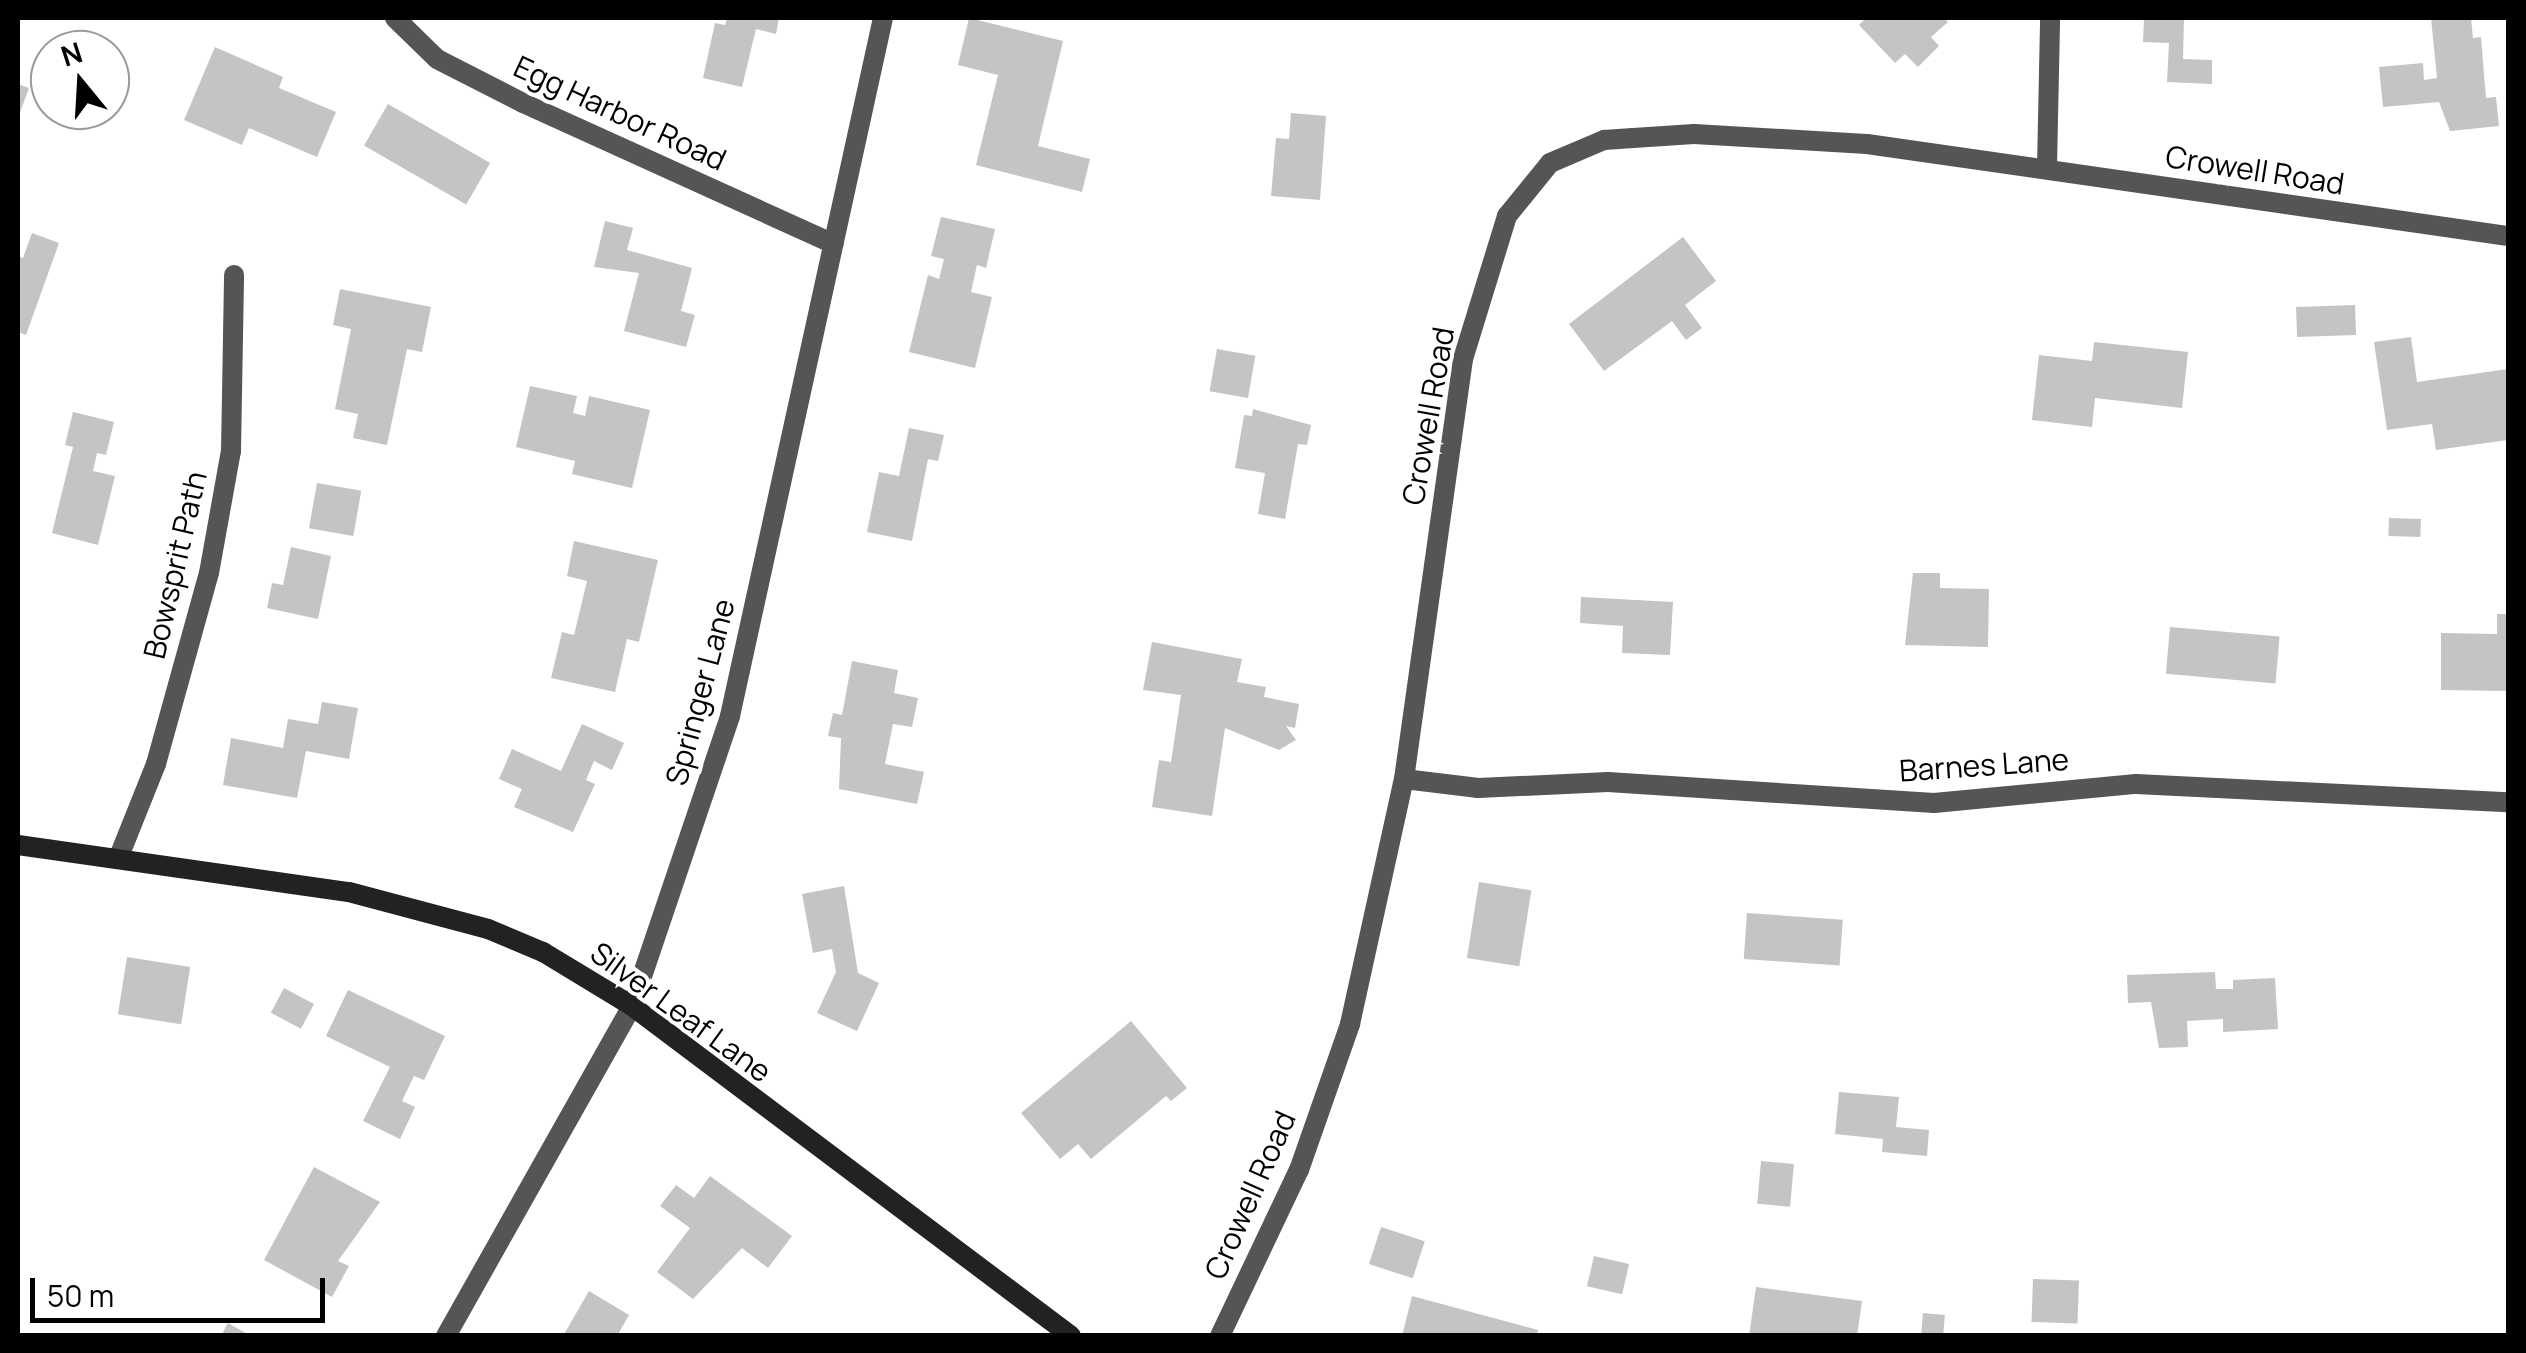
<!DOCTYPE html>
<style>
body{margin:0}
#map{position:relative;width:2526px;height:1353px;overflow:hidden;background:#fff;font-family:Manrope,sans-serif}
div>[style]{position:absolute}
.building>*{inset:0;background:#c4c4c4;transform-origin:0 0}
.street>*{height:20px;margin:-10px;padding:0 10px;transform-origin:10px;border-radius:10px;background:#555}
.secondary>*{height:20px;margin:-10px;padding:0 10px;transform-origin:10px;border-radius:10px;background:#222}
span{translate:-50% -50%;white-space:nowrap;text-align:center;line-height:1.15;-webkit-text-stroke:8px #fff;paint-order:stroke}
.street-label{font-size:30px;color:#000}
.frame{position:absolute;inset:0;border:20px solid #000;pointer-events:none}
.north{position:absolute;left:30px;top:30px;width:100px;height:100px;box-sizing:border-box;background:#fff;border:2px solid #999;border-radius:50%;rotate:342deg;font-size:28px;font-weight:700;line-height:40px;text-align:center;color:#000}
.north::after{content:'';display:block;margin:auto;width:35px;height:45px;background:#000;clip-path:polygon(50% 0,100% 100%,50% 72%,0 100%)}
.scale{position:absolute;left:30px;top:1278px;width:295px;height:45px;box-sizing:border-box;border:5px solid #000;border-top:0;padding-left:12px;font-size:30px;line-height:35px;white-space:nowrap;color:#000;-webkit-text-stroke:8px #fff;paint-order:stroke}
</style>
<div id="map">
<div class="building">
<div style="clip-path:polygon(727px 18px,779px 18px,776px 34px,756px 29px,742px 87px,703px 78px,715px 23px,725px 25px)"></div>
<div style="clip-path:polygon(969px 18px,1063px 41px,1038px 146px,1090px 159px,1082px 192px,976px 165px,998px 75px,958px 65px)"></div>
<div style="clip-path:polygon(1866px 18px,1944px 18px,1948px 22px,1931px 37px,1939px 46px,1918px 67px,1905px 54px,1895px 63px,1859px 25px)"></div>
<div style="clip-path:polygon(2144px 18px,2184px 18px,2183px 59px,2212px 60px,2212px 84px,2167px 82px,2169px 43px,2143px 42px)"></div>
<div style="clip-path:polygon(2431px 18px,2471px 18px,2473px 38px,2481px 37px,2486px 98px,2496px 97px,2499px 126px,2450px 131px,2439px 102px,2383px 107px,2379px 67px,2423px 63px,2424px 80px,2437px 78px)"></div>
<div style="clip-path:polygon(215px 47px,283px 77px,279px 88px,336px 112px,317px 157px,249px 128px,242px 145px,184px 120px)"></div>
<div style="clip-path:polygon(18px 84px,29px 88px,18px 118px)"></div>
<div style="left:388px;top:104px;width:118px;height:48px;rotate:30deg"></div>
<div style="clip-path:polygon(1291px 113px,1326px 116px,1320px 200px,1271px 196px,1276px 138px,1289px 139px)"></div>
<div style="clip-path:polygon(941px 217px,995px 229px,986px 268px,977px 265px,971px 292px,992px 297px,975px 368px,909px 352px,928px 275px,939px 279px,944px 259px,931px 256px)"></div>
<div style="clip-path:polygon(605px 221px,633px 228px,627px 250px,692px 268px,681px 311px,695px 315px,686px 347px,624px 331px,639px 273px,594px 267px)"></div>
<div style="clip-path:polygon(32px 233px,59px 243px,26px 335px,18px 332px,18px 256px,23px 258px)"></div>
<div style="clip-path:polygon(1683px 237px,1716px 281px,1685px 305px,1702px 328px,1686px 340px,1672px 321px,1604px 371px,1569px 324px)"></div>
<div style="clip-path:polygon(340px 289px,431px 307px,422px 352px,407px 349px,387px 445px,353px 438px,358px 414px,335px 409px,351px 329px,333px 325px)"></div>
<div style="left:2355px;top:305px;width:30px;height:59px;rotate:88deg"></div>
<div style="clip-path:polygon(2411px 337px,2417px 382px,2508px 369px,2508px 440px,2436px 450px,2432px 424px,2387px 430px,2374px 342px)"></div>
<div style="clip-path:polygon(2094px 342px,2188px 352px,2182px 408px,2095px 398px,2092px 427px,2032px 420px,2039px 355px,2092px 361px)"></div>
<div style="left:1217px;top:349px;width:39px;height:43px;rotate:10deg"></div>
<div style="clip-path:polygon(530px 386px,577px 396px,573px 413px,585px 416px,589px 396px,650px 410px,632px 488px,572px 474px,575px 461px,516px 447px)"></div>
<div style="clip-path:polygon(1253px 409px,1311px 425px,1307px 445px,1298px 444px,1285px 519px,1258px 514px,1265px 473px,1235px 468px,1244px 415px,1252px 416px)"></div>
<div style="clip-path:polygon(73px 412px,114px 422px,106px 455px,97px 453px,93px 471px,115px 476px,98px 545px,52px 533px,73px 447px,65px 445px)"></div>
<div style="clip-path:polygon(909px 428px,944px 435px,938px 461px,928px 459px,912px 541px,867px 532px,879px 472px,899px 476px)"></div>
<div style="left:317px;top:483px;width:45px;height:46px;rotate:10deg"></div>
<div style="left:2389px;top:518px;width:32px;height:18px;rotate:2deg"></div>
<div style="clip-path:polygon(574px 541px,658px 560px,639px 642px,627px 639px,615px 692px,551px 678px,562px 632px,574px 635px,587px 581px,567px 576px)"></div>
<div style="clip-path:polygon(291px 547px,331px 556px,318px 619px,267px 608px,272px 583px,283px 585px)"></div>
<div style="clip-path:polygon(1913px 573px,1940px 573px,1940px 588px,1989px 589px,1988px 647px,1905px 645px)"></div>
<div style="clip-path:polygon(1581px 597px,1673px 602px,1670px 655px,1622px 653px,1623px 626px,1580px 623px)"></div>
<div style="clip-path:polygon(2497px 614px,2508px 614px,2508px 691px,2441px 690px,2441px 633px,2497px 634px)"></div>
<div style="left:2170px;top:627px;width:110px;height:47px;rotate:5deg"></div>
<div style="clip-path:polygon(1152px 642px,1242px 659px,1237px 682px,1266px 687px,1264px 697px,1299px 704px,1295px 728px,1286px 726px,1296px 740px,1279px 750px,1225px 728px,1212px 816px,1152px 807px,1159px 760px,1171px 762px,1181px 695px,1143px 690px)"></div>
<div style="clip-path:polygon(852px 661px,898px 670px,894px 693px,918px 698px,912px 727px,893px 724px,885px 764px,924px 772px,917px 804px,839px 789px,841px 738px,828px 736px,833px 713px,842px 715px)"></div>
<div style="clip-path:polygon(322px 702px,358px 708px,349px 759px,306px 751px,297px 798px,223px 785px,231px 738px,283px 748px,288px 719px,318px 724px)"></div>
<div style="clip-path:polygon(582px 724px,624px 743px,612px 770px,594px 761px,586px 780px,595px 784px,573px 832px,514px 807px,522px 789px,499px 779px,512px 749px,561px 771px)"></div>
<div style="left:1479px;top:882px;width:53px;height:77px;rotate:9deg"></div>
<div style="clip-path:polygon(844px 886px,858px 973px,879px 983px,857px 1031px,817px 1013px,836px 972px,832px 949px,813px 953px,802px 894px)"></div>
<div style="left:1747px;top:913px;width:96px;height:46px;rotate:4deg"></div>
<div style="left:127px;top:957px;width:64px;height:58px;rotate:9deg"></div>
<div style="clip-path:polygon(2215px 972px,2216px 989px,2233px 989px,2233px 980px,2275px 978px,2278px 1029px,2223px 1032px,2223px 1019px,2187px 1021px,2188px 1047px,2159px 1048px,2151px 1002px,2128px 1003px,2127px 975px)"></div>
<div style="left:284px;top:988px;width:34px;height:28px;rotate:28deg"></div>
<div style="clip-path:polygon(348px 990px,445px 1036px,424px 1080px,414px 1076px,402px 1101px,415px 1107px,400px 1139px,363px 1121px,390px 1067px,326px 1036px)"></div>
<div style="clip-path:polygon(1131px 1021px,1187px 1088px,1171px 1101px,1166px 1096px,1091px 1159px,1078px 1144px,1060px 1159px,1021px 1113px)"></div>
<div style="clip-path:polygon(1839px 1092px,1899px 1097px,1896px 1127px,1929px 1130px,1927px 1156px,1882px 1152px,1883px 1139px,1835px 1134px)"></div>
<div style="left:1761px;top:1161px;width:33px;height:43px;rotate:5deg"></div>
<div style="clip-path:polygon(314px 1167px,380px 1202px,338px 1261px,349px 1266px,332px 1297px,264px 1260px)"></div>
<div style="clip-path:polygon(710px 1176px,792px 1236px,768px 1268px,742px 1248px,693px 1299px,657px 1272px,690px 1228px,660px 1206px,676px 1185px,694px 1198px)"></div>
<div style="left:1381px;top:1227px;width:46px;height:39px;rotate:18deg"></div>
<div style="left:1594px;top:1256px;width:36px;height:31px;rotate:13deg"></div>
<div style="left:2033px;top:1279px;width:46px;height:43px;rotate:2deg"></div>
<div style="clip-path:polygon(1756px 1287px,1862px 1301px,1857px 1336px,1749px 1336px)"></div>
<div style="clip-path:polygon(589px 1291px,629px 1315px,617px 1336px,563px 1336px)"></div>
<div style="clip-path:polygon(1412px 1296px,1538px 1330px,1537px 1336px,1402px 1336px)"></div>
<div style="left:1923px;top:1313px;width:22px;height:23px;rotate:5deg"></div>
<div style="clip-path:polygon(228px 1323px,251px 1336px,221px 1336px)"></div>
</div>
<div class="street">
<div style="left:395px;top:18px;width:59px;rotate:44.3deg"></div>
<div style="left:437px;top:59px;width:97px;rotate:27.1deg"></div>
<div style="left:523px;top:103px;width:341px;rotate:24.4deg"></div>
<div style="left:2047px;top:167px;width:149px;rotate:-88.8deg"></div>
<div style="left:1404px;top:779px;width:75px;rotate:6.9deg"></div>
<div style="left:1478px;top:788px;width:130px;rotate:-2.6deg"></div>
<div style="left:1608px;top:782px;width:327px;rotate:3.7deg"></div>
<div style="left:1934px;top:803px;width:203px;rotate:-5.4deg"></div>
<div style="left:2136px;top:784px;width:372px;rotate:2.8deg"></div>
<div style="left:118px;top:859px;width:102px;rotate:-68.2deg"></div>
<div style="left:156px;top:764px;width:198px;rotate:-74.5deg"></div>
<div style="left:209px;top:573px;width:124px;rotate:-79.8deg"></div>
<div style="left:231px;top:451px;width:176px;rotate:-89deg"></div>
<div style="left:446px;top:1336px;width:379px;rotate:-60.6deg"></div>
<div style="left:632px;top:1006px;width:306px;rotate:-71.3deg"></div>
<div style="left:730px;top:716px;width:715px;rotate:-77.64deg"></div>
<div style="left:1220px;top:1336px;width:184px;rotate:-64.6deg"></div>
<div style="left:1299px;top:1170px;width:155px;rotate:-70.7deg"></div>
<div style="left:1350px;top:1024px;width:251px;rotate:-77.6deg"></div>
<div style="left:1404px;top:779px;width:424px;rotate:-82deg"></div>
<div style="left:1463px;top:359px;width:150px;rotate:-72.9deg"></div>
<div style="left:1507px;top:216px;width:68px;rotate:-50.9deg"></div>
<div style="left:1550px;top:163px;width:59px;rotate:-23.1deg"></div>
<div style="left:1604px;top:140px;width:29px;rotate:-4deg"></div>
<div style="left:1633px;top:138px;width:61px;rotate:-3.8deg"></div>
<div style="left:1694px;top:134px;width:173px;rotate:3.3deg"></div>
<div style="left:1867px;top:144px;width:648px;rotate:8.17deg"></div>
</div>
<div class="secondary">
<div style="left:18px;top:845px;width:334px;rotate:8.1deg"></div>
<div style="left:349px;top:892px;width:144px;rotate:14.9deg"></div>
<div style="left:488px;top:929px;width:60px;rotate:22.7deg"></div>
<div style="left:543px;top:952px;width:104px;rotate:31.2deg"></div>
<div style="left:632px;top:1006px;width:549px;rotate:36.93deg"></div>
</div>
<div class="street-label">
<span style="left:620px;top:113px;rotate:25deg">Egg Harbor Road</span>
<span style="left:2255px;top:170px;rotate:9deg">Crowell Road</span>
<span style="left:1428px;top:416px;rotate:-80deg">Crowell Road</span>
<span style="left:175px;top:565px;rotate:-77deg">Bowsprit Path</span>
<span style="left:700px;top:692px;rotate:-75deg">Springer Lane</span>
<span style="left:1984px;top:765px;rotate:-4deg">Barnes Lane</span>
<span style="left:681px;top:1012px;rotate:36deg">Silver Leaf Lane</span>
<span style="left:1250px;top:1195px;rotate:-66deg">Crowell Road</span>
</div>
<div class="frame"></div>
<div class="north">N</div>
<div class="scale">50 m</div>
</div>
